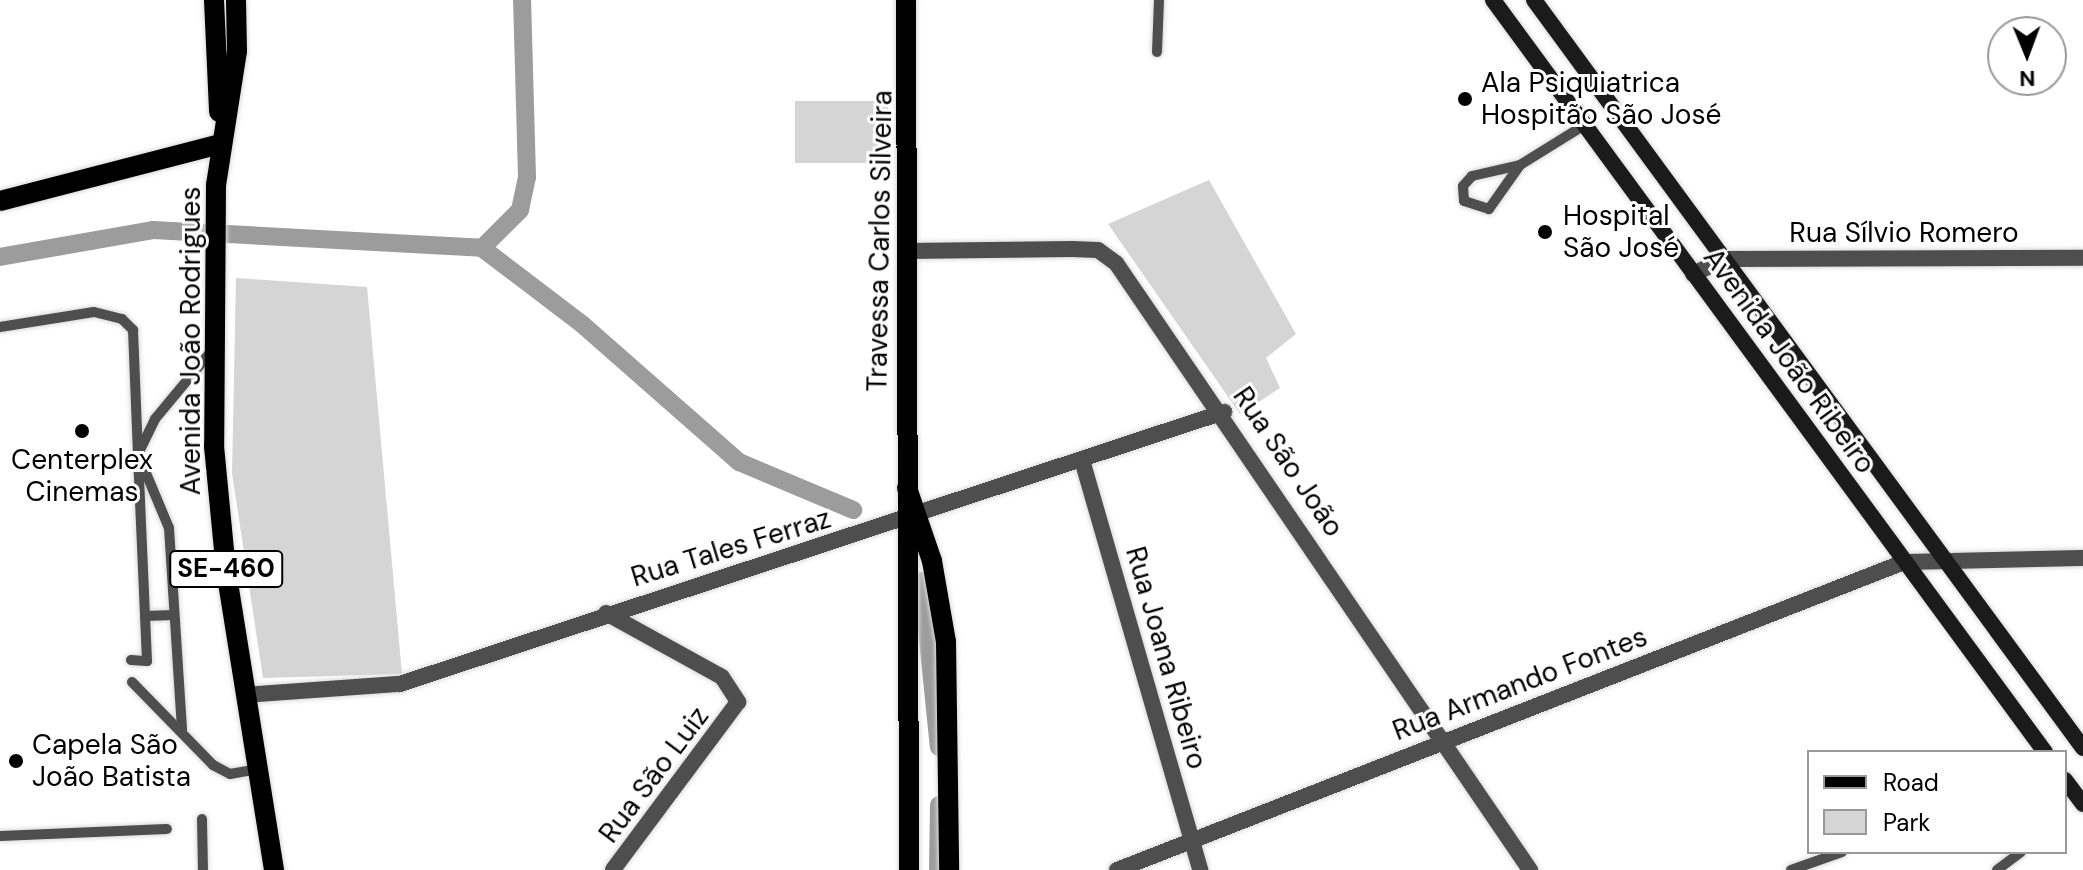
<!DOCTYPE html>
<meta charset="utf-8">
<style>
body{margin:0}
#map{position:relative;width:2083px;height:870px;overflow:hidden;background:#fff;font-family:"DM Sans",sans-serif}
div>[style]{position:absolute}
.green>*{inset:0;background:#d5d5d5;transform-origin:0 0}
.canal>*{height:18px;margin:-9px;padding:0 9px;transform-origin:9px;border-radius:9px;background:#9c9c9c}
.roads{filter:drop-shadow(0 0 2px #dbdbdb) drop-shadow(0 0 2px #dbdbdb)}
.service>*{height:10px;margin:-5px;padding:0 5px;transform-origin:5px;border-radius:5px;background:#4e4e4e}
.minor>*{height:16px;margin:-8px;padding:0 8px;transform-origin:8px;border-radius:8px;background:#4e4e4e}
.secondary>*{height:16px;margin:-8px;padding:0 8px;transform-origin:8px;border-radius:8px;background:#1b1b1b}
.primary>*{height:20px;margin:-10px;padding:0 10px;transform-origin:10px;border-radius:10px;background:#000}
.dots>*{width:22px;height:22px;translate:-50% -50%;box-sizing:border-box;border:4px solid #fff;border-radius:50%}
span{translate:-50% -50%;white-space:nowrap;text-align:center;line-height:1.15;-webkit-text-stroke:6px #fff;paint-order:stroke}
.shield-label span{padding:2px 6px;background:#fff;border:2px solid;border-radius:6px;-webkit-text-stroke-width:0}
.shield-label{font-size:26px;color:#000;font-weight:700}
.poi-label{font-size:28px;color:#000}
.left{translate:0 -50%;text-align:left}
.street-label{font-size:28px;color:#000}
.legend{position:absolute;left:1807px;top:750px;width:260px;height:104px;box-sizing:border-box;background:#fff;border:2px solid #999;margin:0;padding:10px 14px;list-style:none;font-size:24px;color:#000}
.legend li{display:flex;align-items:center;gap:16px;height:40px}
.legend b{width:40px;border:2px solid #999}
.north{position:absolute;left:1987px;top:16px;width:80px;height:80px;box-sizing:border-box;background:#fff;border:2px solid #999;border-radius:50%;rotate:179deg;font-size:22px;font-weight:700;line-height:32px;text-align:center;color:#000}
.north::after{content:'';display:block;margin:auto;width:28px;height:36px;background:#000;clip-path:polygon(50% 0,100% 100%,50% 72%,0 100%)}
</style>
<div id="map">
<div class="green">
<div style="left:888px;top:101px;width:62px;height:93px;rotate:90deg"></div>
<div style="clip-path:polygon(1209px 180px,1296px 334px,1266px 358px,1280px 388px,1240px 414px,1108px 224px)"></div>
<div style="clip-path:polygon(236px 278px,367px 287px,402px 674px,263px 678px,232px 473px)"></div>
</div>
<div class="canal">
<div style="left:482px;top:248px;width:54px;rotate:-45deg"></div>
<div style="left:520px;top:210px;width:34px;rotate:-78deg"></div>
<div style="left:527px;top:177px;width:177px;rotate:-91.6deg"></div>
<div style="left:0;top:257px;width:155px;rotate:-10deg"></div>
<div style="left:153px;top:230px;width:329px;rotate:3.1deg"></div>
<div style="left:482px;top:248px;width:127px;rotate:37.3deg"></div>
<div style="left:583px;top:325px;width:208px;rotate:41.3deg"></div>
<div style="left:739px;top:462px;width:124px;rotate:22.8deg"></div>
<div style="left:922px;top:581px;width:167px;rotate:84.2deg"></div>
<div style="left:938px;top:870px;width:65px;rotate:-89.1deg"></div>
</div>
<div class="roads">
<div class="service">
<div style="left:1157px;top:52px;width:52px;rotate:-87.8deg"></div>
<div style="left:1520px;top:165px;width:54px;rotate:125.2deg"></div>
<div style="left:1489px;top:209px;width:26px;rotate:-162deg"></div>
<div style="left:1464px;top:201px;width:15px;rotate:-94deg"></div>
<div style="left:1463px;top:186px;width:13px;rotate:-48deg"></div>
<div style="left:1472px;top:176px;width:49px;rotate:-12.9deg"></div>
<div style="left:1520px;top:165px;width:74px;rotate:-31.8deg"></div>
<div style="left:0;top:327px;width:95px;rotate:-9.1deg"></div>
<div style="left:94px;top:312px;width:29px;rotate:14deg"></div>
<div style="left:122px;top:319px;width:16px;rotate:45deg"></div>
<div style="left:133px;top:330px;width:124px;rotate:87.7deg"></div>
<div style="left:138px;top:454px;width:80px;rotate:67.3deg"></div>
<div style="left:169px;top:528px;width:202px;rotate:86.3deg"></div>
<div style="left:145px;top:616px;width:29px;rotate:-2deg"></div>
<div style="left:131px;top:660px;width:16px;rotate:4deg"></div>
<div style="left:147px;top:661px;width:207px;rotate:-92.5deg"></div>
<div style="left:138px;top:454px;width:39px;rotate:-64deg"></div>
<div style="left:155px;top:419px;width:92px;rotate:-50.3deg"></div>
<div style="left:132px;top:682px;width:116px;rotate:45.7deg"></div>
<div style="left:213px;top:765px;width:19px;rotate:28deg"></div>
<div style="left:230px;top:774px;width:28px;rotate:-10deg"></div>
<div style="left:202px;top:819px;width:51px;rotate:88.9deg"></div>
<div style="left:0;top:836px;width:167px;rotate:-2.4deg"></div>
<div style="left:1791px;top:870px;width:54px;rotate:-19.4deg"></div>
<div style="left:1997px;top:870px;width:30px;rotate:-37deg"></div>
</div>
<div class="minor">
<div style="left:907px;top:251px;width:165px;rotate:-0.7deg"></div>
<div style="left:1072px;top:249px;width:26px;rotate:2deg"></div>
<div style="left:1098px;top:250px;width:22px;rotate:36deg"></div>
<div style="left:1116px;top:263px;width:735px;rotate:55.7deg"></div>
<div style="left:1693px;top:274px;width:35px;rotate:-25deg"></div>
<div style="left:1725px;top:259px;width:358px;rotate:-0.2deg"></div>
<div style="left:1082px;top:460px;width:427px;rotate:73.9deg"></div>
<div style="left:606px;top:613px;width:132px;rotate:28.9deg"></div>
<div style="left:722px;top:677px;width:30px;rotate:57deg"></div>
<div style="left:738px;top:702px;width:209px;rotate:126.7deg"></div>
<div style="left:245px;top:695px;width:155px;rotate:-4.1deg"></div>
<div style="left:400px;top:684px;width:868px;rotate:-18.27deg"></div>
<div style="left:1117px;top:870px;width:845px;rotate:-21.37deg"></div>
<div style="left:1904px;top:562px;width:179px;rotate:-1.3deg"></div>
</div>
<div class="secondary">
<div style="left:1493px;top:0;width:933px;rotate:53.72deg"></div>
<div style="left:1534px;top:0;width:928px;rotate:53.72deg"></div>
<div style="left:2065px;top:780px;width:30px;rotate:53deg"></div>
</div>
<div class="primary">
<div style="left:214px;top:0;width:112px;rotate:87.4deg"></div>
<div style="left:236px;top:0;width:51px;rotate:88.9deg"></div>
<div style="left:237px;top:51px;width:136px;rotate:98.9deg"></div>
<div style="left:216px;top:185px;width:261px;rotate:90.4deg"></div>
<div style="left:214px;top:446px;width:125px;rotate:84.5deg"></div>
<div style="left:226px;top:570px;width:304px;rotate:80.9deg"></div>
<div style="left:906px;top:0;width:870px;rotate:89.8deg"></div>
<div style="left:0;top:201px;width:228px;rotate:-14.5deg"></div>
<div style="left:907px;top:488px;width:77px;rotate:71.1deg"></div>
<div style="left:932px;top:561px;width:82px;rotate:80.2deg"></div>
<div style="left:946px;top:642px;width:228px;rotate:89.2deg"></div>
</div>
</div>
<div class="dots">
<div style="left:1465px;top:99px;background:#000"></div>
<div style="left:1545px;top:232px;background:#000"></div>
<div style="left:82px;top:431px;background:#000"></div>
<div style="left:16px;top:761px;background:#000"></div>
</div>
<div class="shield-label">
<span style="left:226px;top:569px">SE-460</span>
</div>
<div class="poi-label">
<span class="left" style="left:1481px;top:99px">Ala Psiquiatrica<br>Hospitão São José</span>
<span class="left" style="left:1563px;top:232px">Hospital<br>São José</span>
<span style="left:82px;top:476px">Centerplex<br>Cinemas</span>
<span class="left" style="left:32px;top:761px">Capela São<br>João Batista</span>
</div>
<div class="street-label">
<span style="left:1904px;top:233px">Rua Sílvio Romero</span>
<span style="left:880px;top:241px;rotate:-89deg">Travessa Carlos Silveira</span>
<span style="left:191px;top:341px;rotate:-90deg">Avenida João Rodrigues</span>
<span style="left:1789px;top:361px;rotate:54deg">Avenida João Ribeiro</span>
<span style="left:1288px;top:462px;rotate:56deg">Rua São João</span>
<span style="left:731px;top:548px;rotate:-17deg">Rua Tales Ferraz</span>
<span style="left:1166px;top:658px;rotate:74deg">Rua Joana Ribeiro</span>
<span style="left:1520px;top:684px;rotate:-21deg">Rua Armando Fontes</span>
<span style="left:654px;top:775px;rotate:-53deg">Rua São Luiz</span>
</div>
<ul class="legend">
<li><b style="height:10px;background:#000"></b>Road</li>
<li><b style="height:22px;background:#d5d5d5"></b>Park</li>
</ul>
<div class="north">N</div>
</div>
